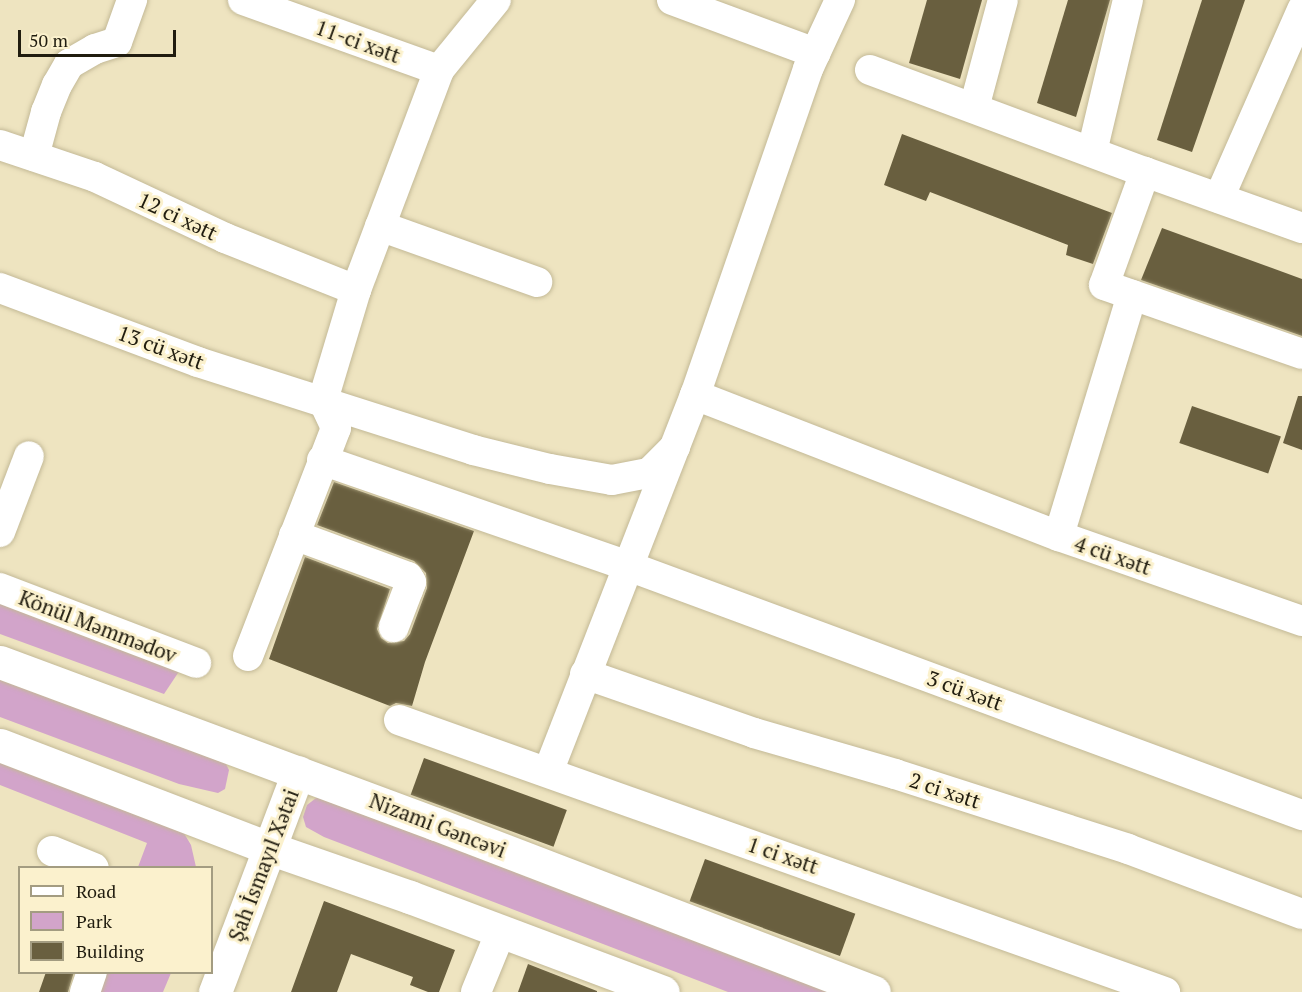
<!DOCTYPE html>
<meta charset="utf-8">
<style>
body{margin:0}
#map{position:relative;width:1302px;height:992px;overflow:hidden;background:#eee4c0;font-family:"PT Serif",serif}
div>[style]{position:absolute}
.green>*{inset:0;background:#d2a4ca}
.building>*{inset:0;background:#695f3f;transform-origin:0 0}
.roads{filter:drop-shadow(0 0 2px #c3b996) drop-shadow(0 0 2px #c3b996)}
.minor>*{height:30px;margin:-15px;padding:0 15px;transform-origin:15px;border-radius:15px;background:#fff}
.major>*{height:33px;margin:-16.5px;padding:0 16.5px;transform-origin:16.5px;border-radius:16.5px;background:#fff}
span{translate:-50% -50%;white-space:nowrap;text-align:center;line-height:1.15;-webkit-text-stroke:6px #fbf1cd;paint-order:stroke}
.street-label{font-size:21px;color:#201c0f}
.legend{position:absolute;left:18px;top:866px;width:195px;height:108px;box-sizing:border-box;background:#fbf1cd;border:2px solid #a39c81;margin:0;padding:8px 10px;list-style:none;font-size:18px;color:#201c0f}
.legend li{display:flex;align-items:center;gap:12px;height:30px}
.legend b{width:30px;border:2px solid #a39c81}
.scale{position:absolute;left:18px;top:30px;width:158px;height:27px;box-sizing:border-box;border:3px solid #201c0f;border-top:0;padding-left:8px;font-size:18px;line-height:21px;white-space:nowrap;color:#201c0f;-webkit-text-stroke:4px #fbf1cd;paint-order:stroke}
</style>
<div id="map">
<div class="green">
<div style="clip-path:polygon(0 597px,182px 667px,164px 694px,0 634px)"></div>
<div style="clip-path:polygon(0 673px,225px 762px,229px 770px,225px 789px,218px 793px,179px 784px,0 717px)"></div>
<div style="clip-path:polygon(0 755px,176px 820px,191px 845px,196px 867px,138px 867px,147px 843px,0 785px)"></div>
<div style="clip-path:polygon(320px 795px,839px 992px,728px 992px,324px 837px,306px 827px,303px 817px,307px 805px)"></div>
<div style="clip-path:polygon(100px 973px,171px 973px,163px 992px,93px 992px)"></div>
</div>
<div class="building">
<div style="clip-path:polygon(927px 0,982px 0,960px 79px,909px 63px)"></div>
<div style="clip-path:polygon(1068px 0,1110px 0,1076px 117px,1037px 103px)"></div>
<div style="clip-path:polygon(1202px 0,1245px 0,1192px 152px,1157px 140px)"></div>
<div style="clip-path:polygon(902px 134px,1112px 213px,1093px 264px,1066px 255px,1068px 245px,930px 192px,926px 201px,884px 185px)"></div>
<div style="clip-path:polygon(1162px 228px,1302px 279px,1302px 336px,1141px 280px)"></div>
<div style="clip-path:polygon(1298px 396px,1302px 396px,1302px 450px,1283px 443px)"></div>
<div style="left:1192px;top:406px;width:94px;height:39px;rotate:19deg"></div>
<div style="clip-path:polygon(334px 482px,474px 531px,425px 662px,412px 706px,396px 703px,390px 706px,269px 659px,305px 557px,390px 589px,377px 629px,381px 638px,388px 643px,404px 641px,410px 634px,427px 588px,426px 573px,414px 561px,317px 525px)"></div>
<div style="left:424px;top:758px;width:152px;height:39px;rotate:20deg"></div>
<div style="left:705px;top:859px;width:160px;height:45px;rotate:20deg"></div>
<div style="clip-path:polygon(324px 901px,455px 950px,439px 992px,428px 992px,410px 985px,413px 977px,351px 954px,337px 992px,291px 992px)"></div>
<div style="clip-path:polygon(528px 964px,597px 991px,597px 992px,518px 992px)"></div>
<div style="clip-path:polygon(46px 972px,74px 972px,68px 992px,39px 992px)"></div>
</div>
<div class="roads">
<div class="minor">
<div style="left:243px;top:0;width:208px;rotate:19.7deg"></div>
<div style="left:672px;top:0;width:153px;rotate:20.3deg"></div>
<div style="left:840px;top:0;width:76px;rotate:114.9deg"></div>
<div style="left:808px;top:69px;width:345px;rotate:109.1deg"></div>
<div style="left:695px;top:395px;width:390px;rotate:21.2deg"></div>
<div style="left:870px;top:70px;width:293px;rotate:20.4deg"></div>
<div style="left:974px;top:108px;width:112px;rotate:-75deg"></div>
<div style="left:0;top:145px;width:100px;rotate:18.6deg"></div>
<div style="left:95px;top:177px;width:144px;rotate:25.1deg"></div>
<div style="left:225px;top:238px;width:141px;rotate:21.7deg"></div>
<div style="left:1092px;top:152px;width:156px;rotate:-76.7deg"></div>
<div style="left:34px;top:156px;width:46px;rotate:-74.7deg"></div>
<div style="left:46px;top:112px;width:29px;rotate:-68deg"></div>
<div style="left:57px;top:85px;width:24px;rotate:-60deg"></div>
<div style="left:69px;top:64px;width:30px;rotate:-30deg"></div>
<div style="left:95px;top:49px;width:23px;rotate:-18deg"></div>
<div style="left:117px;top:42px;width:45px;rotate:-70.3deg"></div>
<div style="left:1219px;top:198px;width:206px;rotate:-66.2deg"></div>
<div style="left:380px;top:226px;width:167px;rotate:19.6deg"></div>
<div style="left:1302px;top:228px;width:167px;rotate:-160.4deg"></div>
<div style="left:1145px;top:172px;width:120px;rotate:109.9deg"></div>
<div style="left:1104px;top:285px;width:210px;rotate:19.2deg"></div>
<div style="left:0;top:288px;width:211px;rotate:20.5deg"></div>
<div style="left:198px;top:362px;width:289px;rotate:17.7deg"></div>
<div style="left:473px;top:450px;width:79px;rotate:13.9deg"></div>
<div style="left:550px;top:469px;width:63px;rotate:10.1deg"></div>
<div style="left:612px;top:480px;width:38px;rotate:-11deg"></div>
<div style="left:649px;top:473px;width:37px;rotate:-45deg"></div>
<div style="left:1132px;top:295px;width:252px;rotate:106.9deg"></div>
<div style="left:1059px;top:536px;width:257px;rotate:19.3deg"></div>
<div style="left:322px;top:460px;width:324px;rotate:19.1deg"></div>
<div style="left:628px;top:566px;width:719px;rotate:20.28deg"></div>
<div style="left:0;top:532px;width:81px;rotate:-69.1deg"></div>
<div style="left:294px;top:535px;width:121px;rotate:20.2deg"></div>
<div style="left:408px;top:577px;width:6px;rotate:59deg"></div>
<div style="left:411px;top:582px;width:9px;rotate:111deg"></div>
<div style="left:408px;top:590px;width:40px;rotate:111deg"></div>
<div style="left:0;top:588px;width:210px;rotate:20.9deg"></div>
<div style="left:248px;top:656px;width:244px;rotate:-68.9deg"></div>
<div style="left:336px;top:428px;width:31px;rotate:-115deg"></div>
<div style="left:323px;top:400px;width:115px;rotate:-73.3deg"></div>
<div style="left:356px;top:290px;width:235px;rotate:-69.3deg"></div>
<div style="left:439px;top:70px;width:90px;rotate:-50.8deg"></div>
<div style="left:585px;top:674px;width:179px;rotate:19.2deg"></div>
<div style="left:754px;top:733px;width:147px;rotate:16.2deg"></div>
<div style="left:895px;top:774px;width:245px;rotate:17.8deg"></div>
<div style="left:1128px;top:849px;width:186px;rotate:20.5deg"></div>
<div style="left:399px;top:720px;width:813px;rotate:19.55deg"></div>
<div style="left:548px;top:772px;width:405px;rotate:-68.7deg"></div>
<div style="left:52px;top:851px;width:45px;rotate:22deg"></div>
<div style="left:85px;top:992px;width:21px;rotate:-71deg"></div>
<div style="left:476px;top:992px;width:66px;rotate:-67.7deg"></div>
</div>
<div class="major">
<div style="left:0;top:662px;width:465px;rotate:20.4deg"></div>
<div style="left:436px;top:824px;width:469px;rotate:21deg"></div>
<div style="left:0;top:745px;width:288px;rotate:21deg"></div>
<div style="left:269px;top:848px;width:149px;rotate:19.2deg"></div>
<div style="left:410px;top:897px;width:270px;rotate:20.6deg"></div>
<div style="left:215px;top:992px;width:235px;rotate:-69.3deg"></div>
</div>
</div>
<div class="street-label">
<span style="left:358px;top:41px;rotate:20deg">11-ci xətt</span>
<span style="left:178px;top:216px;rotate:25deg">12 ci xətt</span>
<span style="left:161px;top:347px;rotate:20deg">13 cü xətt</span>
<span style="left:1113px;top:555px;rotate:19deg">4 cü xətt</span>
<span style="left:98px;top:626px;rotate:21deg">Könül Məmmədov</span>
<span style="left:965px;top:690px;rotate:20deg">3 cü xətt</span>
<span style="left:945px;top:790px;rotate:18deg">2 ci xətt</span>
<span style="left:438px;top:825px;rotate:21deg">Nizami Gəncəvi</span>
<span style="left:783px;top:855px;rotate:19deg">1 ci xətt</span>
<span style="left:263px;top:865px;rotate:-69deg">Şah İsmayıl Xətai</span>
</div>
<ul class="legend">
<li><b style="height:8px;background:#fff"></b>Road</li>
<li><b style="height:16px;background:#d2a4ca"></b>Park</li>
<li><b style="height:16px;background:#695f3f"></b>Building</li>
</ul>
<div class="scale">50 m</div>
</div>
